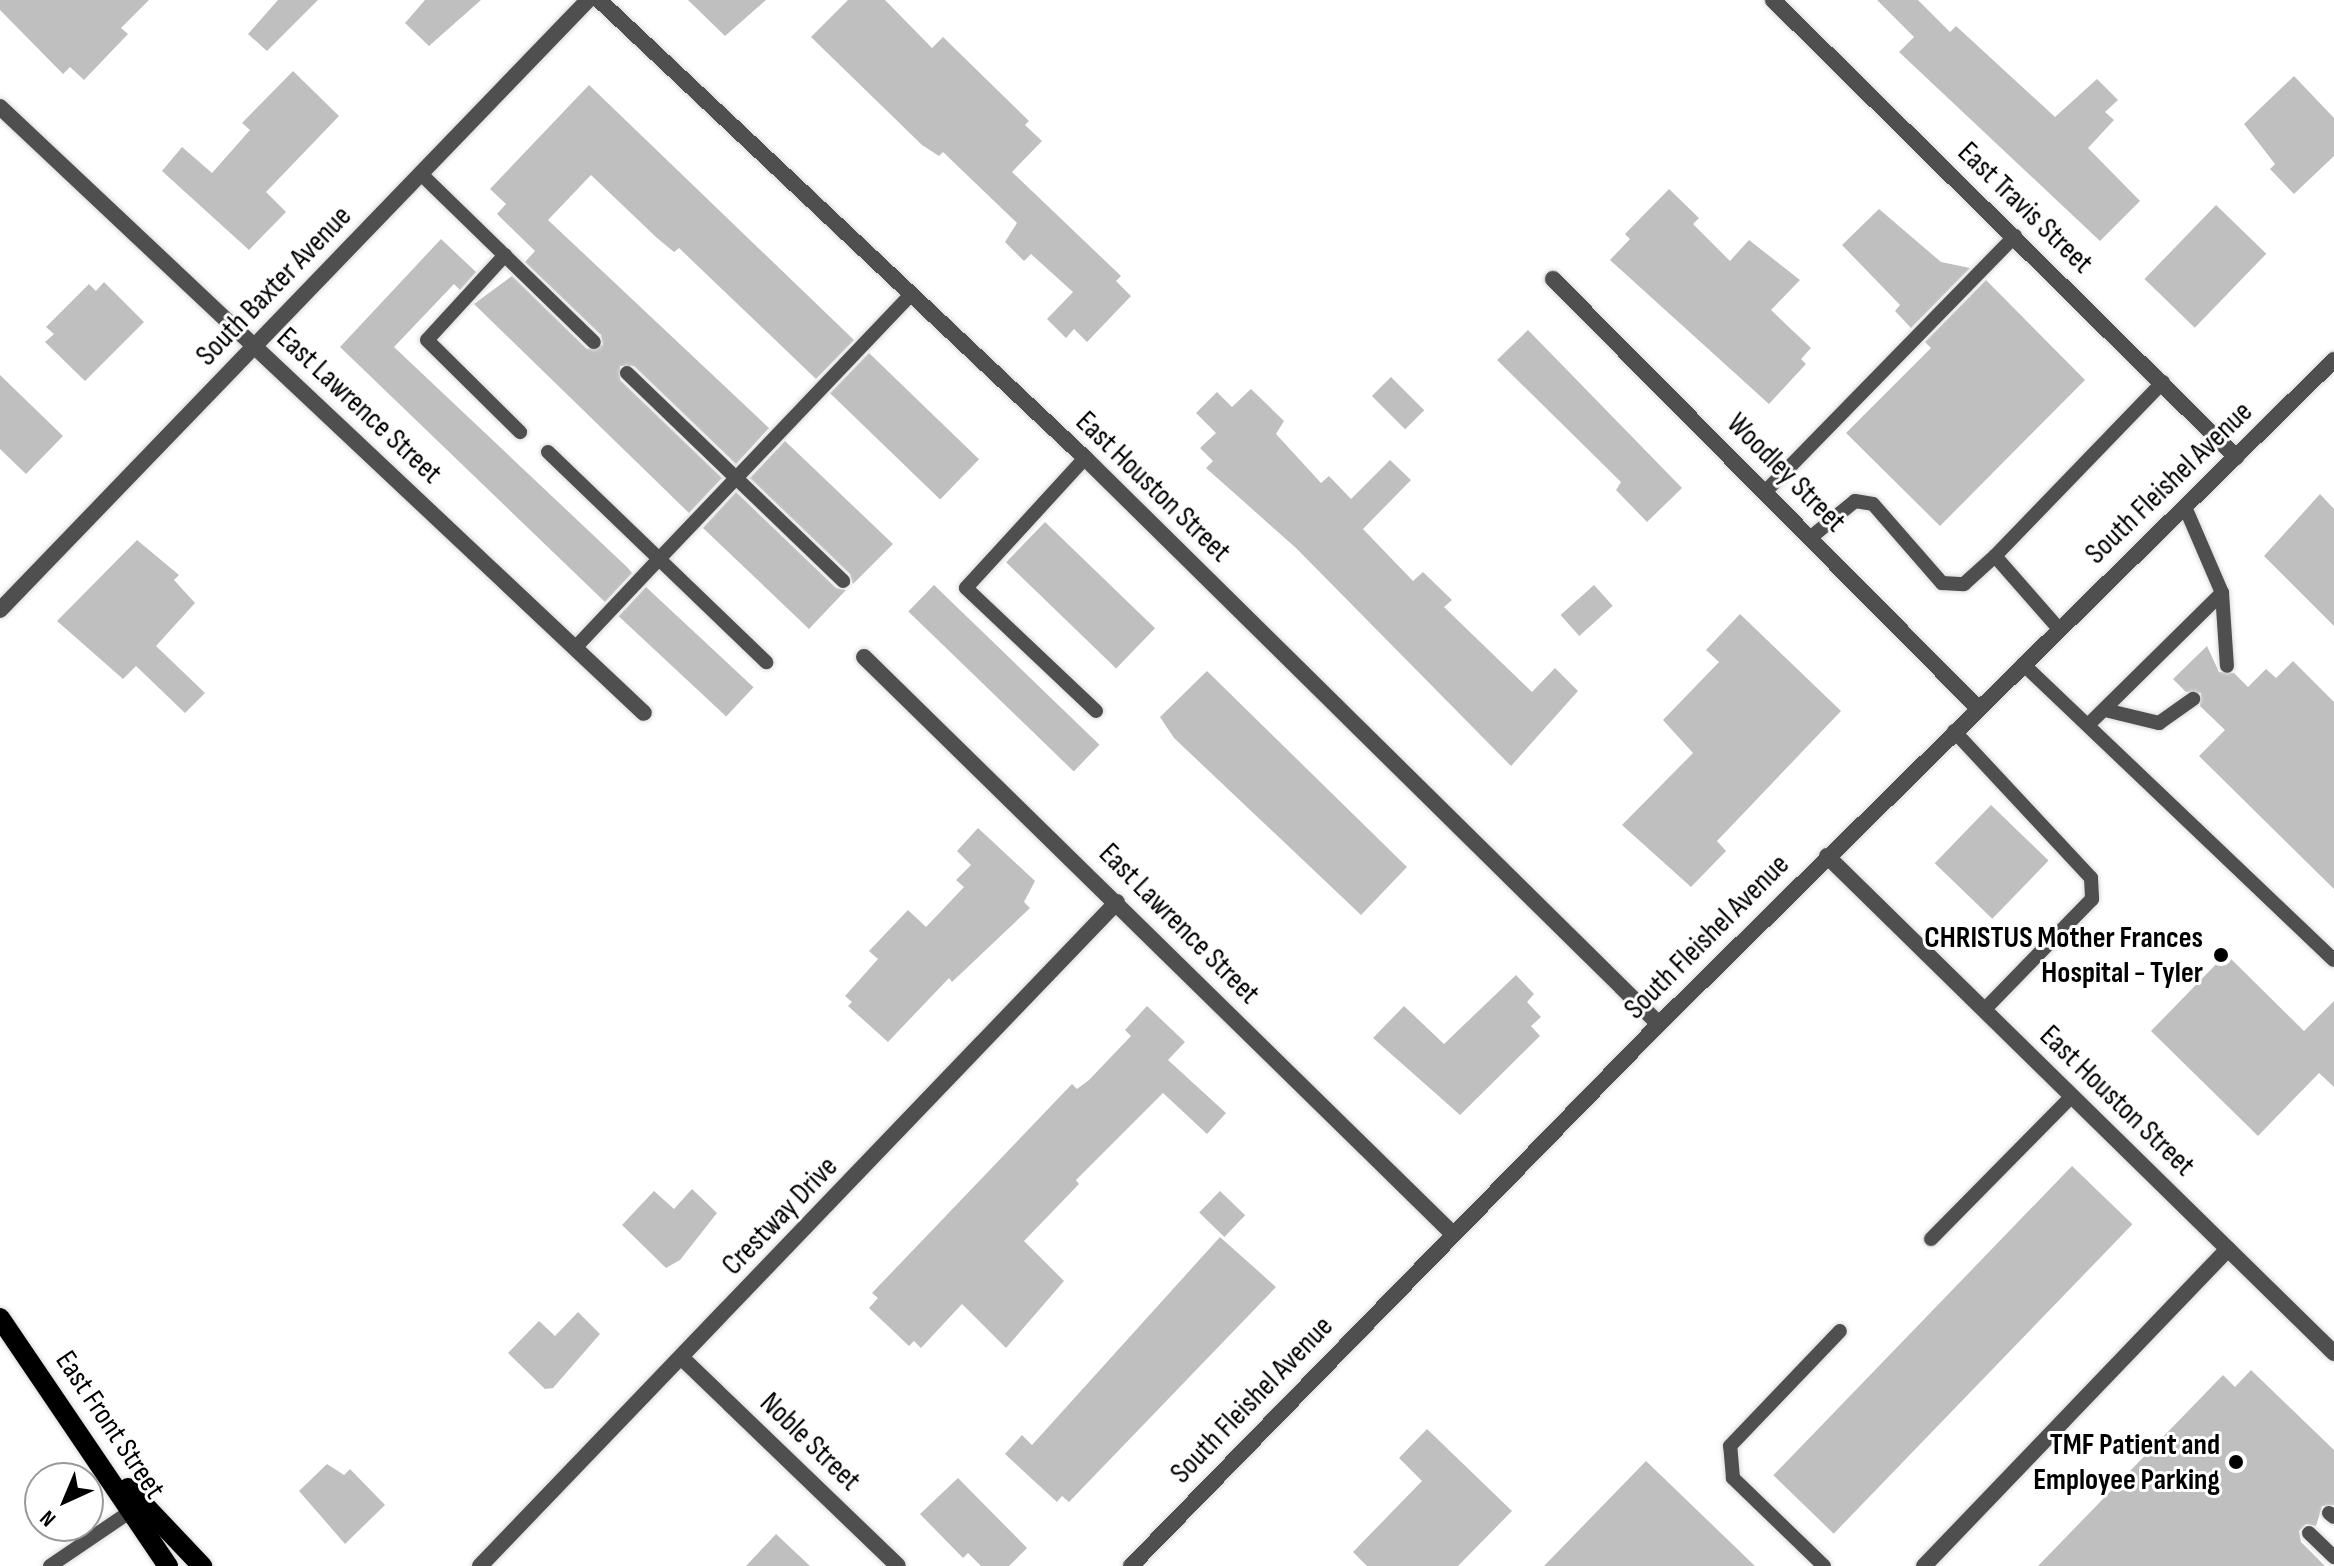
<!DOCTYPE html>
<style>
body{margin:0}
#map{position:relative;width:2334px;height:1566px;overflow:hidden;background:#fff;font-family:"Sofia Sans Condensed",sans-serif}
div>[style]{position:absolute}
.building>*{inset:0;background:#bfbfbf;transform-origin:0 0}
.roads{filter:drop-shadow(0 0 2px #dbdbdb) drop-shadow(0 0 2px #dbdbdb)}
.service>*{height:14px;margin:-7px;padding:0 7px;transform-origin:7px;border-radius:7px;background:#4f4f4f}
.minor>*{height:16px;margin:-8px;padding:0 8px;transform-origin:8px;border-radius:8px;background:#4f4f4f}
.tertiary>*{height:16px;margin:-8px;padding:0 8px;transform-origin:8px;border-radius:8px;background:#4f4f4f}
.primary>*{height:20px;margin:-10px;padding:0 10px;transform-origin:10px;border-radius:10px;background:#000}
.dots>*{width:22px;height:22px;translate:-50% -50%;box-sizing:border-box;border:4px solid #fff;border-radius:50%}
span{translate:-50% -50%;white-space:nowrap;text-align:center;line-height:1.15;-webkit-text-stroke:6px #fff;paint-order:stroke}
.street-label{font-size:30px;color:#000}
.poi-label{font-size:30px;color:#000;font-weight:700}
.right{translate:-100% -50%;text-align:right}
.north{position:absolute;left:24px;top:1462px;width:80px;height:80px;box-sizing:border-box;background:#fff;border:2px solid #999;border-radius:50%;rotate:224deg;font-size:22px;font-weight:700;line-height:32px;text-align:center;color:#000}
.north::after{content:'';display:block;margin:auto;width:28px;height:36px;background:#000;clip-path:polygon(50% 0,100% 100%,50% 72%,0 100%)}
</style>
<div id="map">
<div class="building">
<div style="clip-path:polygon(0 0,149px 0,121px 28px,128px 34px,84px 80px,70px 67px,63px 74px,0 10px)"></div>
<div style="clip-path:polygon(278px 0,318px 0,267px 51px,248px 34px)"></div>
<div style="clip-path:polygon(425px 0,481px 0,429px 46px,405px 23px)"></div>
<div style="clip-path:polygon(688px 0,766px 0,725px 36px)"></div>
<div style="clip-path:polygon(848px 0,885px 0,932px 48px,943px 37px,1029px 121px,1025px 125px,1042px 141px,1012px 172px,1121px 276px,1116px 281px,1131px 296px,1087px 342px,1074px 329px,1066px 338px,1047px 319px,1073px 292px,1031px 254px,1024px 261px,1005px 242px,1017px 223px,943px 152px,939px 156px,922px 145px,811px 37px)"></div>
<div style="clip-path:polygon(1877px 0,1918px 0,1950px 32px,1956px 26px,2055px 117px,2097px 79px,2118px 100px,2105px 112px,2114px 120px,2088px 148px,2140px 201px,2100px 241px,1899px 52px,1914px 37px)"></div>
<div style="clip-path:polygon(293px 71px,339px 116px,266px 192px,286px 212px,249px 250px,162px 171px,182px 147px,212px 173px,250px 130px,242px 123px)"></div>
<div style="clip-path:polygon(2294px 76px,2334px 118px,2334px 156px,2294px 194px,2270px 169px,2275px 164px,2244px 124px)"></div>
<div style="clip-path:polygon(589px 85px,854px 340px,816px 379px,679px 248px,674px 252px,657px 238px,591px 175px,548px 220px,769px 428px,736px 464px,634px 366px,620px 366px,620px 380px,722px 478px,689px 513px,474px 304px,512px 276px,587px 349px,603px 345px,601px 335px,525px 262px,535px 251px,497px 214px,506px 204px,490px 189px)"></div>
<div style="clip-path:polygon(1669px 189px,1699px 218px,1693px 224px,1730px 261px,1749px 240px,1800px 280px,1771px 310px,1811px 348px,1801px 359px,1806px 364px,1769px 404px,1610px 260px,1630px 239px,1625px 234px)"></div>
<div style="left:2216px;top:205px;width:70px;height:103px;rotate:44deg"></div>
<div style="clip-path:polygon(1879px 209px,1941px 262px,1970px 268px,1911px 328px,1895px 311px,1900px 305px,1842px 245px)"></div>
<div style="clip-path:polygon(441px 239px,476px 272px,460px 290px,454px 284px,394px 347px,628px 568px,632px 573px,605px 602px,340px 347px)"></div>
<div style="clip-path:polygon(1986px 280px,2085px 380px,1940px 526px,1846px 433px,1931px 348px,1925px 342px)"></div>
<div style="clip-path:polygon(104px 282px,144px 322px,85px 381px,45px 342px,54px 334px,46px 327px,89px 284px,96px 291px)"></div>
<div style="clip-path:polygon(1528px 330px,1682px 488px,1647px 522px,1616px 490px,1621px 482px,1497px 360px)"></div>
<div style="left:869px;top:353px;width:153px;height:56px;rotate:44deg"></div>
<div style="clip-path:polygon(0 375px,63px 436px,26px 474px,0 449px)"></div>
<div style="left:1391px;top:377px;width:47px;height:27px;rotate:45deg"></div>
<div style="clip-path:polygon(1251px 389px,1284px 421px,1276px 434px,1321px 483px,1329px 476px,1351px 499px,1390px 460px,1411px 480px,1363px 529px,1413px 581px,1423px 572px,1452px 600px,1444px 607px,1532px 692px,1555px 668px,1578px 691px,1511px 766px,1296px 548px,1206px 468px,1213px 461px,1200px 448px,1216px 433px,1196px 413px,1217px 392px,1232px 407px)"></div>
<div style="clip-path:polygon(785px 441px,893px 544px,853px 584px,850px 574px,750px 478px)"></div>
<div style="clip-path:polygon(736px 492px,836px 588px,846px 590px,809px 629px,703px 528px)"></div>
<div style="clip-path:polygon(2320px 494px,2334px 509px,2334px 626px,2264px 556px)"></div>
<div style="left:1045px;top:522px;width:153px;height:56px;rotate:44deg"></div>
<div style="clip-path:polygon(137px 540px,179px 575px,174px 580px,195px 603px,156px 646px,205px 693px,185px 713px,136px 666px,123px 679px,57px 621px)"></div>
<div style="left:934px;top:585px;width:230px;height:37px;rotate:44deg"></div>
<div style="left:1594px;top:585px;width:28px;height:45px;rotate:48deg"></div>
<div style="left:646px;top:587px;width:147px;height:40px;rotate:43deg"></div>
<div style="clip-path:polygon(1740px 614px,1841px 711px,1717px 841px,1726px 851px,1691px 887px,1622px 825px,1693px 753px,1663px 720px,1719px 662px,1706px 650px)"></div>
<div style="clip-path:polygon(2207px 646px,2219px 672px,2234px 673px,2248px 687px,2266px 669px,2276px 678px,2293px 661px,2334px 702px,2334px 889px,2199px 756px,2225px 730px,2200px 706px,2201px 693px,2186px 692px,2173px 679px)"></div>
<div style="clip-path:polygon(1207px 671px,1407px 867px,1361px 915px,1174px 738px,1160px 717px)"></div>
<div style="left:1991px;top:805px;width:80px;height:81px;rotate:44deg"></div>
<div style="clip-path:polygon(978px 828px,1035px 881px,1024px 902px,1030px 908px,952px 982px,949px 978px,888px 1042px,848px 1006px,852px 1002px,845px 996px,878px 959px,869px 951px,908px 910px,926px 927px,964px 887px,956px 880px,971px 865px,957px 851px)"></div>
<div style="clip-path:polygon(2226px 954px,2304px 1031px,2334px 1001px,2334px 1087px,2319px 1073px,2258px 1136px,2151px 1031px)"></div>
<div style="clip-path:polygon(1516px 975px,1534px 994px,1527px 1002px,1541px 1017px,1531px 1026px,1540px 1036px,1460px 1115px,1373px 1038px,1404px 1006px,1444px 1044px)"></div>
<div style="clip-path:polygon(1147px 1006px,1185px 1042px,1168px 1060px,1226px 1113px,1207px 1134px,1163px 1093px,1076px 1180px,1079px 1184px,1024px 1241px,1064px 1281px,1006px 1348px,962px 1304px,921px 1348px,914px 1341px,909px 1346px,869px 1308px,878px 1298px,872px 1293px,1072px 1084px,1077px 1089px,1089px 1080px,1131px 1036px,1125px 1030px)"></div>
<div style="left:2072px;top:1166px;width:84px;height:430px;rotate:44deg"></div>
<div style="clip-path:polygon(692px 1189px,717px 1213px,680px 1260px,666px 1268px,622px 1225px,654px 1191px,674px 1209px)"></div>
<div style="left:1220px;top:1191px;width:35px;height:30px;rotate:44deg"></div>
<div style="clip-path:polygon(1220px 1237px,1276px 1287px,1069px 1502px,1062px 1496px,1057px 1502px,1005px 1454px,1022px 1435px,1032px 1445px)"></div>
<div style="clip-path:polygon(578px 1312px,600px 1334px,553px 1388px,545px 1389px,508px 1353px,539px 1321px,555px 1336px)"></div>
<div style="clip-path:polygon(2251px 1370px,2334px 1450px,2334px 1505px,2322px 1506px,2316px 1526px,2306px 1524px,2299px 1531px,2301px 1542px,2325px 1566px,2038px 1566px,2223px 1375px,2235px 1387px)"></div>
<div style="clip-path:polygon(1427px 1429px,1512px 1511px,1458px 1566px,1367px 1566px,1353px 1552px,1422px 1481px,1399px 1458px)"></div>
<div style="clip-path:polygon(1646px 1461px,1755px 1566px,1544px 1566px)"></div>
<div style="clip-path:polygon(327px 1464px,344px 1475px,350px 1469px,385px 1505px,345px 1544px,299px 1491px)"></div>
<div style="clip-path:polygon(958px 1478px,1027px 1548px,1009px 1566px,981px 1566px,968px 1553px,963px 1558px,920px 1514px)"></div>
<div style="clip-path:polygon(776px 1534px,810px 1566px,746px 1566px)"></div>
</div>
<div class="roads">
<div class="service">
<div style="left:421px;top:174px;width:241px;rotate:44.2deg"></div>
<div style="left:505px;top:255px;width:115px;rotate:132.5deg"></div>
<div style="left:427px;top:340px;width:131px;rotate:44.7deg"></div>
<div style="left:627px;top:373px;width:300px;rotate:43.9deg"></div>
<div style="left:548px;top:452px;width:154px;rotate:43.9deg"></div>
<div style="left:659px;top:559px;width:366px;rotate:-46.4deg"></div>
<div style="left:1085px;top:458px;width:176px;rotate:132.5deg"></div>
<div style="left:966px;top:588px;width:179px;rotate:43.4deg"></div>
<div style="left:1765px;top:492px;width:358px;rotate:-45.7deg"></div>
<div style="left:2185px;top:507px;width:94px;rotate:66.7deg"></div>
<div style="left:2222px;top:593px;width:73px;rotate:86.1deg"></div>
<div style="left:1810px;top:538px;width:58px;rotate:-39.4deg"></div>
<div style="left:1855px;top:501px;width:18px;rotate:9deg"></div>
<div style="left:1873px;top:504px;width:105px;rotate:48.9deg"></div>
<div style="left:1942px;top:583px;width:22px;rotate:3deg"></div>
<div style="left:1964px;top:584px;width:42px;rotate:-42.1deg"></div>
<div style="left:2059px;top:629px;width:97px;rotate:-131.2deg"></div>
<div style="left:1995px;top:556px;width:242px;rotate:-46deg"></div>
<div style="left:575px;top:648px;width:122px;rotate:-46.7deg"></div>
<div style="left:659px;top:559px;width:149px;rotate:43.9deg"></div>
<div style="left:2023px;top:664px;width:429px;rotate:43.6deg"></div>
<div style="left:2105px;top:710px;width:56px;rotate:13.5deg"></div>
<div style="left:2159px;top:723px;width:42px;rotate:-35.2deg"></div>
<div style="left:2089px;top:724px;width:187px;rotate:-44.6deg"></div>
<div style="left:1954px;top:731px;width:201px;rotate:47deg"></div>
<div style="left:2091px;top:878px;width:21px;rotate:87deg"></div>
<div style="left:2092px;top:899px;width:155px;rotate:134.2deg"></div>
<div style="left:1931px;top:1239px;width:201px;rotate:-45.4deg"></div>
<div style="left:2329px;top:1513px;width:6px;rotate:39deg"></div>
<div style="left:2309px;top:1533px;width:35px;rotate:44deg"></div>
<div style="left:50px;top:1566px;width:98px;rotate:-34.2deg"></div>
<div style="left:1824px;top:1566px;width:127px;rotate:-136deg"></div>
<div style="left:1733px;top:1478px;width:32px;rotate:-95deg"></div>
<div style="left:1730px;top:1446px;width:159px;rotate:-46.3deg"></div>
</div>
<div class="minor">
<div style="left:599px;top:0;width:668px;rotate:43.3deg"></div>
<div style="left:1085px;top:458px;width:806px;rotate:44.6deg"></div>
<div style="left:1773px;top:0;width:651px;rotate:44.63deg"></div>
<div style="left:0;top:107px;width:884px;rotate:43.26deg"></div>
<div style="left:1553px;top:279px;width:604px;rotate:45.27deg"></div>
<div style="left:864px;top:657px;width:823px;rotate:44.41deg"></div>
<div style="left:1827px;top:856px;width:710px;rotate:44.43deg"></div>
<div style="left:683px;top:1359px;width:298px;rotate:43.9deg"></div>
<div style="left:480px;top:1566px;width:920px;rotate:-46.19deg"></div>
<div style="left:1131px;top:1566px;width:757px;rotate:-45.75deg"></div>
<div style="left:1659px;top:1024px;width:947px;rotate:-44.53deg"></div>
<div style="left:1924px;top:1566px;width:439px;rotate:-46.2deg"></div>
</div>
<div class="tertiary">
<div style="left:0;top:610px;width:847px;rotate:-46.05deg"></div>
</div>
<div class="primary">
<div style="left:0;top:1318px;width:300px;rotate:55.9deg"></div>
<div style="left:128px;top:1488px;width:108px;rotate:46.5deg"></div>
</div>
</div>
<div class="dots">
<div style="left:2221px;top:955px;background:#000"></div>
<div style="left:2236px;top:1462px;background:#000"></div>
</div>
<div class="street-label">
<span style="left:2025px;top:208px;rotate:44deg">East Travis Street</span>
<span style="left:274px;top:286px;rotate:-46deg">South Baxter Avenue</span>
<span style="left:359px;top:406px;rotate:43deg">East Lawrence Street</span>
<span style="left:1786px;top:473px;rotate:45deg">Woodley Street</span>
<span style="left:2169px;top:483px;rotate:-44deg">South Fleishel Avenue</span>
<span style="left:1153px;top:487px;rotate:44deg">East Houston Street</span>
<span style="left:1179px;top:924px;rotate:45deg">East Lawrence Street</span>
<span style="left:1707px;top:937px;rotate:-45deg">South Fleishel Avenue</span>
<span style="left:2117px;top:1101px;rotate:44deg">East Houston Street</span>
<span style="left:780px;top:1216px;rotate:-46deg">Crestway Drive</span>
<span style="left:1252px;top:1400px;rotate:-46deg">South Fleishel Avenue</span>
<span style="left:110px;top:1425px;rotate:56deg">East Front Street</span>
<span style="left:810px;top:1442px;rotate:44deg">Noble Street</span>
</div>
<div class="poi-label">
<span class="right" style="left:2203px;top:955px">CHRISTUS Mother Frances<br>Hospital - Tyler</span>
<span class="right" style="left:2220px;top:1462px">TMF Patient and<br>Employee Parking</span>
</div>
<div class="north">N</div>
</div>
